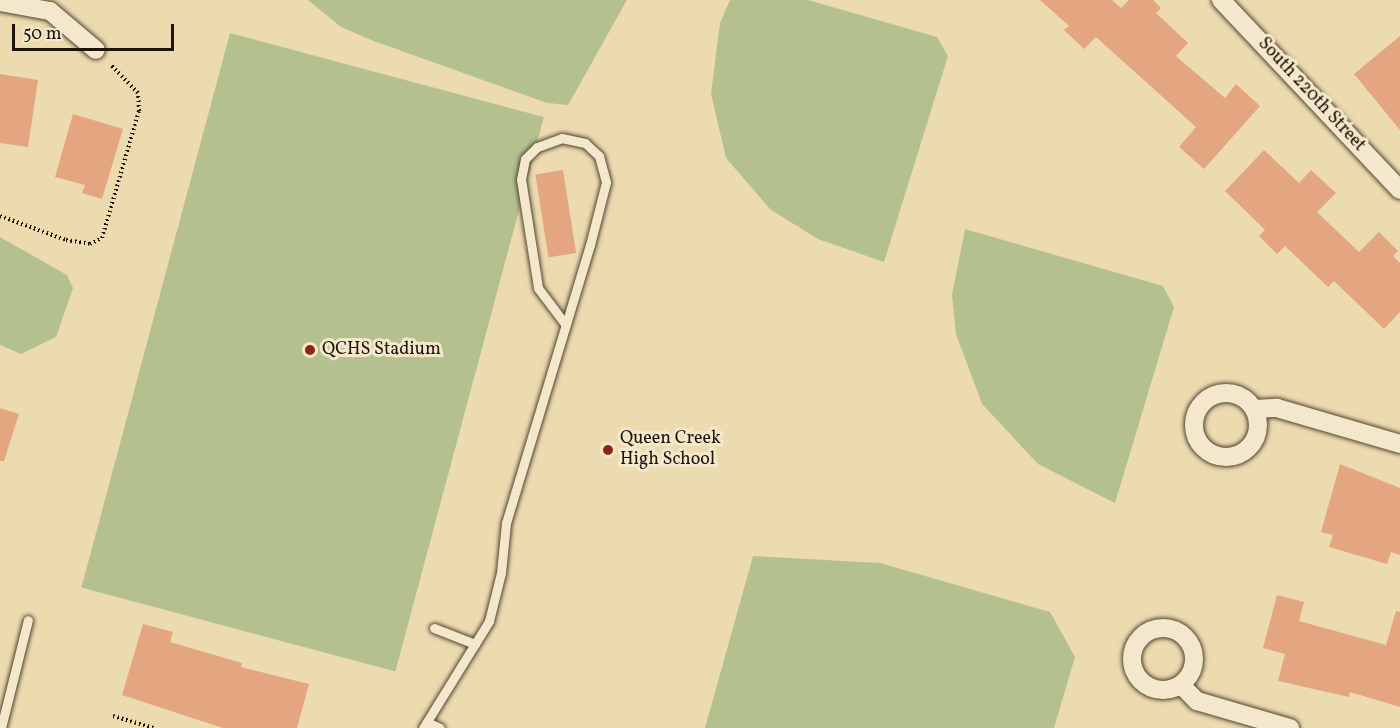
<!DOCTYPE html>
<style>
body{margin:0}
#map{position:relative;width:1400px;height:728px;overflow:hidden;background:#eddbb0;font-family:Vollkorn,serif}
div>[style]{position:absolute}
.green>*{inset:0;background:#b4c18e;transform-origin:0 0}
.building>*{inset:0;background:#e4a680;transform-origin:0 0}
.path>*{height:4px;margin-top:-2px;transform-origin:0;background:repeating-linear-gradient(90deg,#1e1409 0 1.5px,transparent 0 4.5px)}
.roads{filter:drop-shadow(0 0 2px #524633) drop-shadow(0 0 2px #524633)}
.service>*{height:9px;margin:-4.5px;padding:0 4.5px;transform-origin:4.5px;border-radius:4.5px;background:#f3e8cc}
.minor>*{height:18px;margin:-9px;padding:0 9px;transform-origin:9px;border-radius:9px;background:#f3e8cc}
.minor>.ring{margin:-9px;padding:0;box-sizing:content-box;background:none;border:18px solid #f3e8cc;border-radius:50%}
.dots>*{width:16px;height:16px;translate:-50% -50%;box-sizing:border-box;border:3px solid #f3e8cc;border-radius:50%}
span{translate:-50% -50%;white-space:nowrap;text-align:center;line-height:1.15;-webkit-text-stroke:6px #f3e8cc;paint-order:stroke}
.street-label{font-size:18px;color:#1e1409}
.poi-label{font-size:18px;color:#1e1409}
.left{translate:0 -50%;text-align:left}
.scale{position:absolute;left:12px;top:24px;width:162px;height:27px;box-sizing:border-box;border:3px solid #1e1409;border-top:0;padding-left:8px;font-size:18px;line-height:21px;white-space:nowrap;color:#1e1409;-webkit-text-stroke:4px #f3e8cc;paint-order:stroke}
</style>
<div id="map">
<div class="green">
<div style="clip-path:polygon(308px 0,627px 0,568px 105px,547px 103px,371px 40px,341px 27px)"></div>
<div style="clip-path:polygon(730px 0,808px 0,937px 37px,948px 56px,884px 262px,818px 239px,771px 210px,726px 158px,711px 94px,720px 23px)"></div>
<div style="left:230px;top:33px;width:325px;height:574px;rotate:15deg"></div>
<div style="clip-path:polygon(965px 229px,1163px 286px,1174px 307px,1115px 503px,1038px 464px,982px 404px,956px 334px,952px 295px)"></div>
<div style="clip-path:polygon(0 237px,67px 275px,73px 288px,56px 337px,21px 354px,0 345px)"></div>
<div style="clip-path:polygon(753px 556px,880px 563px,1050px 612px,1075px 657px,1054px 728px,705px 728px)"></div>
</div>
<div class="building">
<div style="clip-path:polygon(1040px 0,1112px 0,1121px 8px,1129px 0,1153px 0,1161px 8px,1156px 13px,1188px 43px,1176px 56px,1225px 98px,1236px 84px,1260px 106px,1204px 169px,1179px 147px,1196px 127px,1096px 37px,1084px 49px,1064px 30px,1069px 26px)"></div>
<div style="clip-path:polygon(1400px 36px,1400px 130px,1354px 74px)"></div>
<div style="clip-path:polygon(0 74px,38px 80px,28px 147px,0 143px)"></div>
<div style="clip-path:polygon(73px 114px,123px 129px,102px 199px,82px 193px,85px 185px,55px 177px)"></div>
<div style="clip-path:polygon(1264px 150px,1299px 183px,1311px 170px,1336px 193px,1317px 212px,1359px 252px,1379px 232px,1398px 251px,1393px 256px,1400px 263px,1400px 312px,1384px 329px,1334px 281px,1328px 287px,1285px 246px,1277px 254px,1259px 236px,1265px 230px,1225px 191px)"></div>
<div style="left:563px;top:170px;width:84px;height:28px;rotate:81deg"></div>
<div style="clip-path:polygon(0 408px,19px 414px,4px 461px,0 461px)"></div>
<div style="clip-path:polygon(1340px 464px,1400px 488px,1400px 555px,1391px 552px,1387px 564px,1329px 547px,1333px 535px,1321px 532px)"></div>
<div style="clip-path:polygon(1277px 595px,1304px 602px,1299px 621px,1386px 645px,1396px 611px,1400px 612px,1400px 707px,1350px 692px,1349px 697px,1278px 681px,1285px 654px,1263px 648px)"></div>
<div style="clip-path:polygon(143px 624px,173px 632px,170px 642px,242px 663px,241px 667px,309px 684px,297px 728px,223px 728px,122px 695px)"></div>
</div>
<div class="path">
<div style="left:0;top:216px;width:70px;rotate:20deg"></div>
<div style="left:66px;top:240px;width:24px;rotate:9deg"></div>
<div style="left:90px;top:244px;width:13px;rotate:-27deg"></div>
<div style="left:102px;top:238px;width:132px;rotate:-73.8deg"></div>
<div style="left:139px;top:111px;width:18px;rotate:-93deg"></div>
<div style="left:138px;top:93px;width:40px;rotate:-134deg"></div>
<div style="left:113px;top:716px;width:43px;rotate:16.3deg"></div>
</div>
<div class="roads">
<div class="service">
<div style="left:434px;top:628px;width:44px;rotate:21.3deg"></div>
<div style="left:427px;top:722px;width:14px;rotate:25deg"></div>
<div style="left:1px;top:728px;width:111px;rotate:-76deg"></div>
<div style="left:423px;top:728px;width:126px;rotate:-58.3deg"></div>
<div style="left:489px;top:621px;width:49px;rotate:-76deg"></div>
<div style="left:501px;top:573px;width:50px;rotate:-84.3deg"></div>
<div style="left:506px;top:523px;width:290px;rotate:-73.2deg"></div>
<div style="left:590px;top:245px;width:65px;rotate:-75.7deg"></div>
<div style="left:606px;top:182px;width:27px;rotate:-105deg"></div>
<div style="left:599px;top:156px;width:19px;rotate:-137deg"></div>
<div style="left:585px;top:143px;width:24px;rotate:-168deg"></div>
<div style="left:562px;top:138px;width:27px;rotate:160deg"></div>
<div style="left:537px;top:147px;width:17px;rotate:135deg"></div>
<div style="left:525px;top:159px;width:20px;rotate:101deg"></div>
<div style="left:521px;top:179px;width:110px;rotate:81.1deg"></div>
<div style="left:538px;top:288px;width:46px;rotate:52.9deg"></div>
</div>
<div class="minor">
<div style="left:1221px;top:0;width:261px;rotate:46.7deg"></div>
<div style="left:0;top:2px;width:51px;rotate:10.2deg"></div>
<div style="left:50px;top:11px;width:60px;rotate:40.3deg"></div>
<div class="ring" style="left:1194px;top:393px;width:46px;height:46px"></div>
<div style="left:1255px;top:409px;width:22px;rotate:-3deg"></div>
<div style="left:1277px;top:408px;width:128px;rotate:16.3deg"></div>
<div class="ring" style="left:1132px;top:628px;width:44px;height:44px"></div>
<div style="left:1181px;top:685px;width:23px;rotate:45deg"></div>
<div style="left:1197px;top:701px;width:97px;rotate:16.2deg"></div>
</div>
</div>
<div class="dots">
<div style="left:310px;top:350px;background:#8f2418"></div>
<div style="left:608px;top:450px;background:#8f2418"></div>
</div>
<div class="street-label">
<span style="left:1311px;top:95px;rotate:47deg">South 220th Street</span>
</div>
<div class="poi-label">
<span class="left" style="left:322px;top:350px">QCHS Stadium</span>
<span class="left" style="left:620px;top:450px">Queen Creek<br>High School</span>
</div>
<div class="scale">50 m</div>
</div>
